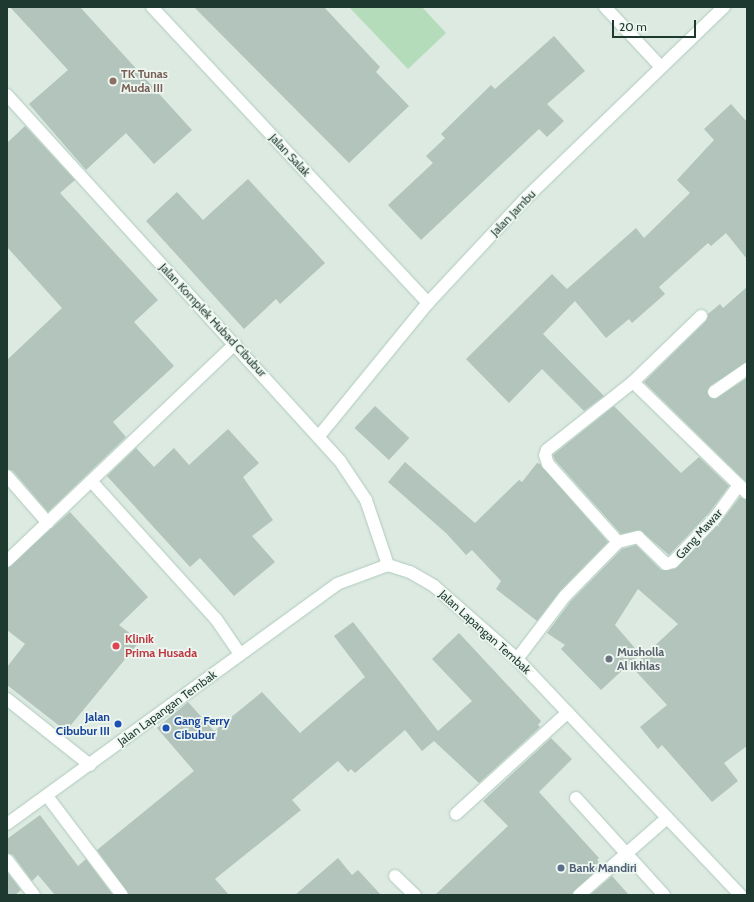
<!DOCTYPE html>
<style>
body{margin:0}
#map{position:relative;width:754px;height:902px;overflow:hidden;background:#dceae2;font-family:Cabin,sans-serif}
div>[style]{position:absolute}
.green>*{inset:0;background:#b4dcba}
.building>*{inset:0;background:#b2c4bb;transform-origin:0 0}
.roads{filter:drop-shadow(0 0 1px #afcabd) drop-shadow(0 0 1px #afcabd)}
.lane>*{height:12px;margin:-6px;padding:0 6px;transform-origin:6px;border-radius:6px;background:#fff}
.street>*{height:12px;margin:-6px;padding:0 6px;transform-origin:6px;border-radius:6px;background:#fff}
.secondary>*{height:12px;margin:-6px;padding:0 6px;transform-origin:6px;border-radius:6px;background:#fff}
.dots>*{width:11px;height:11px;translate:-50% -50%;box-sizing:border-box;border:2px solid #edf6f0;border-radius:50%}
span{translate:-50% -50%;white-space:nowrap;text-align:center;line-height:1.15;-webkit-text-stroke:3.5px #edf6f0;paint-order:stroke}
.education-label{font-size:12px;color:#785e54;font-weight:700}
.left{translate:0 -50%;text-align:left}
.street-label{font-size:12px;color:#1e392f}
.health-label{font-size:12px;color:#be3a42;font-weight:700}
.worship-label{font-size:12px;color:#5b616d;font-weight:700}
.transit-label{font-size:12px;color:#164399;font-weight:700}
.right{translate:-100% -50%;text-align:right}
.service-label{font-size:12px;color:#4e5e75;font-weight:700}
.frame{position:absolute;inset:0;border:8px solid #1e392f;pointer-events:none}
.scale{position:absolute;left:612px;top:20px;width:84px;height:18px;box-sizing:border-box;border:2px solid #1e392f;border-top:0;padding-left:5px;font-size:12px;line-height:14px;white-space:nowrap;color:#1e392f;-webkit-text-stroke:3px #edf6f0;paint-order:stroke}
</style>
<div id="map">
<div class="green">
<div style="clip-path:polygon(349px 7px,422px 7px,446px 33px,408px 69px)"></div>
</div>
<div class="building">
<div style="clip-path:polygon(10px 7px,80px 7px,192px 130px,154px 164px,126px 133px,86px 170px,29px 104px,68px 70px)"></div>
<div style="clip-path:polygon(194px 7px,324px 7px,380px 67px,376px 72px,409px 106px,349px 163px)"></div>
<div style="clip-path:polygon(554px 36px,585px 71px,547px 104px,564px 121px,547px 137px,539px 129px,421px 240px,388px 205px,433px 163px,426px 156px,445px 138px,441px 134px,491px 85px,495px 89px)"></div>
<div style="clip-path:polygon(731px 104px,747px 122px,747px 259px,726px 233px,711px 246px,708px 243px,659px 287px,665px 294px,632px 323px,629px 319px,606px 338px,575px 301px,543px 334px,604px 396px,584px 411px,542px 369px,509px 403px,466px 359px,552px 274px,567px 289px,636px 228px,644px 238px,690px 193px,677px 180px,714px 140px,704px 129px)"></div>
<div style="clip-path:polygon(25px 126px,75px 180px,60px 193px,158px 300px,134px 322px,174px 366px,113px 422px,126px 437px,48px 512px,13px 471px,7px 469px,7px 360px,62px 308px,7px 247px,7px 143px)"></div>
<div style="clip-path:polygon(248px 179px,325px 263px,280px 304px,276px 299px,244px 329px,146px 221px,177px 192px,203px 220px)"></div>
<div style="clip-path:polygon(747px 287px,747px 362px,710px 386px,707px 392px,715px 399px,747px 378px,747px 483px,644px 382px,706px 321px,708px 314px,720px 304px,723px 308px)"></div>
<div style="left:375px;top:406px;width:47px;height:30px;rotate:43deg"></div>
<div style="clip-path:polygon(614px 406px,681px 473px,699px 457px,729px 486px,709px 513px,669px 555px,640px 530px,621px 534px,555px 460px,553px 455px)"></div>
<div style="clip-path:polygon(228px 429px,259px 463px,243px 477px,273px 520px,252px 536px,275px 562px,234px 596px,200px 558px,190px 567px,107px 476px,136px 448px,154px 467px,174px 448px,189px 465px)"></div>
<div style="clip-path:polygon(405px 462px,475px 523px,519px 480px,522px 482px,537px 463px,540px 464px,608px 542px,560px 591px,537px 621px,496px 589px,501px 581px,472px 550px,466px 555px,447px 534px,388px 482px)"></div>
<div style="clip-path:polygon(740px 497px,747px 500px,747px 746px,724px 763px,738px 781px,712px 802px,662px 745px,658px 749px,640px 727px,667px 705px,632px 667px,678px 624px,638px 589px,615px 625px,640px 654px,601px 690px,561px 649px,565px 645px,547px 633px,571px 601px,622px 549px,636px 545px,661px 570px,675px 569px,720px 523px)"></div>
<div style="clip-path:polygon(70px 512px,148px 597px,119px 625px,140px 641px,66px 731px,7px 685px,7px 667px,25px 644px,7px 630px,7px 568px)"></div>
<div style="clip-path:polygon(353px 622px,438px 731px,472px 701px,432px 659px,459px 633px,541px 721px,538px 725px,540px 727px,479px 783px,434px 741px,422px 751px,405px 730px,355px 773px,351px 769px,348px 772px,338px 761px,292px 800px,301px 810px,215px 879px,229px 895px,129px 895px,97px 850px,194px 771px,157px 728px,188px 702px,214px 731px,262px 692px,300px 733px,365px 677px,334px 636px)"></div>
<div style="clip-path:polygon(551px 738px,572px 759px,539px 792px,599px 858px,597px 860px,602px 865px,572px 895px,435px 895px,508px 826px,483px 801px)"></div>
<div style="clip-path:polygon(40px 815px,78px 866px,86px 859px,113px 895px,55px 895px,38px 875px,32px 881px,13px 855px,7px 853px,7px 839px)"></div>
<div style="clip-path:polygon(338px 858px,352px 875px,358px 870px,381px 895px,295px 895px)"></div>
<div style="clip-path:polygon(7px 872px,21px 890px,15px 895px,7px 895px)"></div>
<div style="clip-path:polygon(612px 876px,629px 895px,590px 895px)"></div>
</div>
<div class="roads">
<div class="lane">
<div style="left:92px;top:482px;width:185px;rotate:47.9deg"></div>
<div style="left:216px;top:619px;width:42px;rotate:55.6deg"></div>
<div style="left:576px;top:798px;width:131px;rotate:47.8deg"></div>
<div style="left:395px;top:876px;width:28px;rotate:44deg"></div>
<div style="left:579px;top:895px;width:117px;rotate:-41.2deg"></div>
</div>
<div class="street">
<div style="left:152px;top:7px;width:405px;rotate:47deg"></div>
<div style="left:605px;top:7px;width:82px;rotate:47deg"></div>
<div style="left:7px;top:95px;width:495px;rotate:47.7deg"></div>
<div style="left:340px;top:461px;width:47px;rotate:56.3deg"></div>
<div style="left:366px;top:500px;width:69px;rotate:71.3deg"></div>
<div style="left:633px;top:382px;width:159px;rotate:44.2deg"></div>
<div style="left:714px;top:392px;width:40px;rotate:-34.9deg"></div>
<div style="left:319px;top:436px;width:172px;rotate:-50.7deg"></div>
<div style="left:428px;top:303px;width:142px;rotate:-47deg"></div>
<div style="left:525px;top:199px;width:277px;rotate:-44deg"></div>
<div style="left:7px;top:476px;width:62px;rotate:48.9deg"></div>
<div style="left:618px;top:542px;width:105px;rotate:-131.9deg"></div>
<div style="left:548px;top:464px;width:9px;rotate:-108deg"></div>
<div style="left:545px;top:455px;width:5px;rotate:-68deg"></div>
<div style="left:547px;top:450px;width:110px;rotate:-38.3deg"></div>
<div style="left:633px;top:382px;width:95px;rotate:-44.1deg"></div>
<div style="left:7px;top:561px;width:315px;rotate:-43.6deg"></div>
<div style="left:517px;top:659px;width:79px;rotate:-52.7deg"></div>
<div style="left:565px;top:596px;width:76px;rotate:-45.5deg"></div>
<div style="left:618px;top:542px;width:21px;rotate:-14deg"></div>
<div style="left:638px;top:537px;width:39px;rotate:44deg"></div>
<div style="left:666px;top:564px;width:7px;rotate:-16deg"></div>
<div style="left:673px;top:562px;width:61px;rotate:-46.3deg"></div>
<div style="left:715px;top:518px;width:41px;rotate:-54deg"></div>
<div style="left:47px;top:796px;width:124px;rotate:52.9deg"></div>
<div style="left:456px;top:814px;width:151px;rotate:-42.3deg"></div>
<div style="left:7px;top:860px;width:44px;rotate:52.4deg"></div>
</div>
<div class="secondary">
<div style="left:7px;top:699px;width:106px;rotate:38.5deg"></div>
<div style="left:7px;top:824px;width:408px;rotate:-36deg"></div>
<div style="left:337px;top:584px;width:54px;rotate:-20.4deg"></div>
<div style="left:388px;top:565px;width:23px;rotate:18deg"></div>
<div style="left:410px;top:572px;width:28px;rotate:30deg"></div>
<div style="left:434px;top:586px;width:111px;rotate:41.3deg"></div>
<div style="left:517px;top:659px;width:325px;rotate:46.6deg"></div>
</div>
</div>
<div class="dots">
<div style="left:113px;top:81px;background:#8d6e63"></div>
<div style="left:116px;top:646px;background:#e0444e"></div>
<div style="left:609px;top:659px;background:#6b7280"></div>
<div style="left:118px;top:724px;background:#1a4fb4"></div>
<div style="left:166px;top:728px;background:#1a4fb4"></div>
<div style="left:561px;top:868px;background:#5c6f8a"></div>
</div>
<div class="education-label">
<span class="left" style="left:121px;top:81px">TK Tunas<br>Muda III</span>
</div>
<div class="street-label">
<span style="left:290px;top:155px;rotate:47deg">Jalan Salak</span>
<span style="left:513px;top:213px;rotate:-46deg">Jalan Jambu</span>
<span style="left:213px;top:320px;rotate:47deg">Jalan Komplek Hubad Cibubur</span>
<span style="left:699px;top:534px;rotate:-48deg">Gang Mawar</span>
<span style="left:485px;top:632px;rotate:42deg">Jalan Lapangan Tembak</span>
<span style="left:167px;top:708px;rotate:-36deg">Jalan Lapangan Tembak</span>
</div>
<div class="health-label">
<span class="left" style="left:125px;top:646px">Klinik<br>Prima Husada</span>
</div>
<div class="worship-label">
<span class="left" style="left:617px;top:659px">Musholla<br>Al Ikhlas</span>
</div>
<div class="transit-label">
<span class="right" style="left:110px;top:724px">Jalan<br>Cibubur III</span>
<span class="left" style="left:174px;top:728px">Gang Ferry<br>Cibubur</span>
</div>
<div class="service-label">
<span class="left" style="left:569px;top:868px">Bank Mandiri</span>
</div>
<div class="frame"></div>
<div class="scale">20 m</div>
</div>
